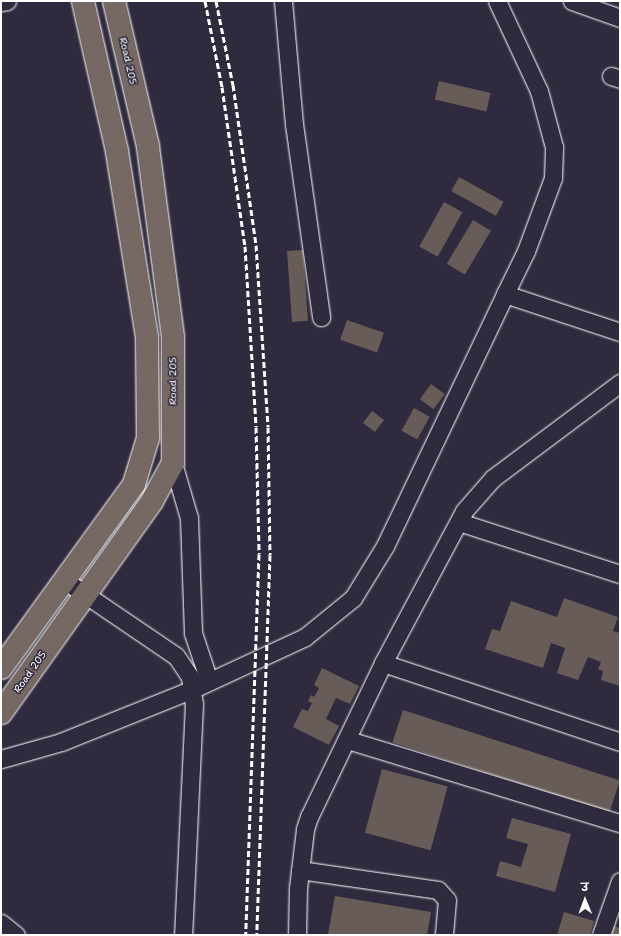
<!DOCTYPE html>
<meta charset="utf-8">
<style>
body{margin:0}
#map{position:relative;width:621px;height:936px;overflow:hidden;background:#2f2a3d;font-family:"Shantell Sans","Playpen Sans Deva",sans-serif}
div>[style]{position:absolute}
.building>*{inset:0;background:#685c58;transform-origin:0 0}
.roads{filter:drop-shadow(0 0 1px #fff) drop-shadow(0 0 1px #fff)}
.minor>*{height:17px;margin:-8.5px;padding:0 8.5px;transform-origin:8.5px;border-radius:8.5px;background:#2f2a3d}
.major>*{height:22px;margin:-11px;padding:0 11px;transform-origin:11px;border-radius:11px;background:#766964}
.rail>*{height:3px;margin-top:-1.5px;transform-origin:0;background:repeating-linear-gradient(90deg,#fff 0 6px,transparent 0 9px)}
span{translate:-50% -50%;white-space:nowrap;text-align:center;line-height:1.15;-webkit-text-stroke:3px #2f2a3d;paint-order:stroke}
.street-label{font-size:10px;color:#fff}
.frame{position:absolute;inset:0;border:2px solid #fff;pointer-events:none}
.north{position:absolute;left:565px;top:880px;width:40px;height:40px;-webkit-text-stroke:3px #2f2a3d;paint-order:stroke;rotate:359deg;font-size:11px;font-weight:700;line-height:16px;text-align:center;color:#fff}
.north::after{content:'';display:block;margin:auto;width:14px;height:18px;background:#fff;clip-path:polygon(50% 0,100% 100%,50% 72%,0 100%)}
</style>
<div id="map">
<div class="building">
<div style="left:439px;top:81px;width:53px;height:19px;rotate:13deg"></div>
<div style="left:459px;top:177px;width:51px;height:16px;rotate:29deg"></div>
<div style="left:444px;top:202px;width:21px;height:51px;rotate:29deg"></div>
<div style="left:473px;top:220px;width:21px;height:51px;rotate:31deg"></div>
<div style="left:303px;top:250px;width:71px;height:16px;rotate:86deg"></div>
<div style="left:347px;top:320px;width:39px;height:21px;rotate:19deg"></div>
<div style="left:431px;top:384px;width:17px;height:19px;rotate:36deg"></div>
<div style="left:414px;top:408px;width:18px;height:26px;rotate:29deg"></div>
<div style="left:372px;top:411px;width:15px;height:15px;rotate:37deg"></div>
<div style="clip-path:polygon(564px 598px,618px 617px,613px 631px,620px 633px,620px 686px,601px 680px,603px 671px,598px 669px,601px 662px,588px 657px,578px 680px,557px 673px,565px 648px,551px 643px,543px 668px,485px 649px,492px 629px,500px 631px,511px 601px,557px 617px)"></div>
<div style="clip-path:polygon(322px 668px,359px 686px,350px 704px,336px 698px,326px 719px,339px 726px,329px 745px,293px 727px,302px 709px,308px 711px,312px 703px,308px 701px,311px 695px,314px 697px,319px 688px,314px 685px)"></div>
<div style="left:403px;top:710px;width:228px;height:34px;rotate:18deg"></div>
<div style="left:382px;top:769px;width:68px;height:66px;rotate:15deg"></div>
<div style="clip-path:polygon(512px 818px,571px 834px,555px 892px,496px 876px,500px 861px,521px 867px,528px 844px,506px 838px)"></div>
<div style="clip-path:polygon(335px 896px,431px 912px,427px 935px,328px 934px)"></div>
<div style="clip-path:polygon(564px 912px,594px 921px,590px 935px,557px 935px)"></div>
<div style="clip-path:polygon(614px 926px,620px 928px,620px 935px,611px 935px)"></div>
</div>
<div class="roads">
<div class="minor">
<div style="left:283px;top:1px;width:123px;rotate:84.9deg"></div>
<div style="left:294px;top:124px;width:195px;rotate:82deg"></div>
<div style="left:572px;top:1px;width:51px;rotate:19.5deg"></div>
<div style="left:1px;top:2px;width:6px;rotate:-9deg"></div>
<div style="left:611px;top:76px;width:9px;rotate:18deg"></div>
<div style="left:505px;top:294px;width:121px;rotate:18.3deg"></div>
<div style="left:173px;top:463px;width:57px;rotate:73.8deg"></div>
<div style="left:189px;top:518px;width:115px;rotate:88deg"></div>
<div style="left:193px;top:633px;width:51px;rotate:71.6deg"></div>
<div style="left:459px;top:522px;width:169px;rotate:17.9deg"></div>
<div style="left:64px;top:580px;width:135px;rotate:34.2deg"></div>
<div style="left:176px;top:656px;width:25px;rotate:56deg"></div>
<div style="left:190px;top:677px;width:27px;rotate:82deg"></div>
<div style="left:194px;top:704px;width:231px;rotate:92.7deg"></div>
<div style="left:383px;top:663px;width:250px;rotate:18.4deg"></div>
<div style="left:348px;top:740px;width:284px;rotate:17deg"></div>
<div style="left:1px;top:759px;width:62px;rotate:-15.8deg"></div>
<div style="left:61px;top:742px;width:142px;rotate:-21.9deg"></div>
<div style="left:193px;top:689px;width:123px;rotate:-24.9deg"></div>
<div style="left:305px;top:637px;width:62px;rotate:-39.1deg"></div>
<div style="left:353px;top:598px;width:61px;rotate:-58.4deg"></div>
<div style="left:385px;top:546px;width:279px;rotate:-64.5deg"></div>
<div style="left:505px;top:294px;width:48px;rotate:-64deg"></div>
<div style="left:526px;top:251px;width:78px;rotate:-69.7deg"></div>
<div style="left:553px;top:178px;width:31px;rotate:-88deg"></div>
<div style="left:554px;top:147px;width:58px;rotate:-105deg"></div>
<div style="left:539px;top:91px;width:99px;rotate:-115deg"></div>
<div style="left:300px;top:870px;width:139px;rotate:8.2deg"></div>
<div style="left:438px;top:890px;width:13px;rotate:48deg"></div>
<div style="left:447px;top:900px;width:35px;rotate:95deg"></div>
<div style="left:1px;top:923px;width:19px;rotate:39deg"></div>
<div style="left:297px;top:935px;width:47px;rotate:-88.8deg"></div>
<div style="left:298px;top:888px;width:59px;rotate:-83.2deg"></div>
<div style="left:305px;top:829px;width:13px;rotate:-72deg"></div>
<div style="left:309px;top:817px;width:171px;rotate:-64.3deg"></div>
<div style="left:383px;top:663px;width:172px;rotate:-61.9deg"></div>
<div style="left:464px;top:511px;width:44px;rotate:-48.7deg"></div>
<div style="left:493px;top:478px;width:159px;rotate:-36.8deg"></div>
<div style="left:601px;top:935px;width:57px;rotate:-70.6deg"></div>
</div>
<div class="major">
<div style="left:1px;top:668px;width:227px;rotate:-54.1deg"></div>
<div style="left:134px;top:484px;width:48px;rotate:-73.1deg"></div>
<div style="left:148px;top:438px;width:101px;rotate:-90.6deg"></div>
<div style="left:147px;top:337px;width:188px;rotate:-99.2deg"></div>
<div style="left:117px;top:151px;width:154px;rotate:-102.8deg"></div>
<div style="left:1px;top:713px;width:260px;rotate:-54.5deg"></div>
<div style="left:152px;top:501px;width:43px;rotate:-61.1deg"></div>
<div style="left:173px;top:463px;width:126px;rotate:-90deg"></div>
<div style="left:173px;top:337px;width:193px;rotate:-97.5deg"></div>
<div style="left:148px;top:146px;width:149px;rotate:-103.2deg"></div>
</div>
</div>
<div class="rail">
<div style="left:205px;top:1px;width:88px;rotate:78.8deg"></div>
<div style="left:222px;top:87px;width:161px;rotate:81.8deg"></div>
<div style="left:245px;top:246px;width:181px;rotate:86.5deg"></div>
<div style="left:256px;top:427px;width:127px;rotate:88.6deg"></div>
<div style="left:259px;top:554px;width:381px;rotate:92deg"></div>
<div style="left:216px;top:1px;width:86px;rotate:78.6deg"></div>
<div style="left:233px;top:85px;width:162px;rotate:81.8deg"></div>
<div style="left:256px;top:245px;width:182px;rotate:86.2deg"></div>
<div style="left:268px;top:427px;width:128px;rotate:89.1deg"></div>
<div style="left:270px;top:555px;width:380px;rotate:92deg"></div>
</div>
<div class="street-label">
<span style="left:128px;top:61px;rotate:77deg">Road 205</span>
<span style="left:173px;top:381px;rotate:-90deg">Road 205</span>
<span style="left:30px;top:672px;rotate:-55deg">Road 205</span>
</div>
<div class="frame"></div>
<div class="north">उ</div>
</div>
